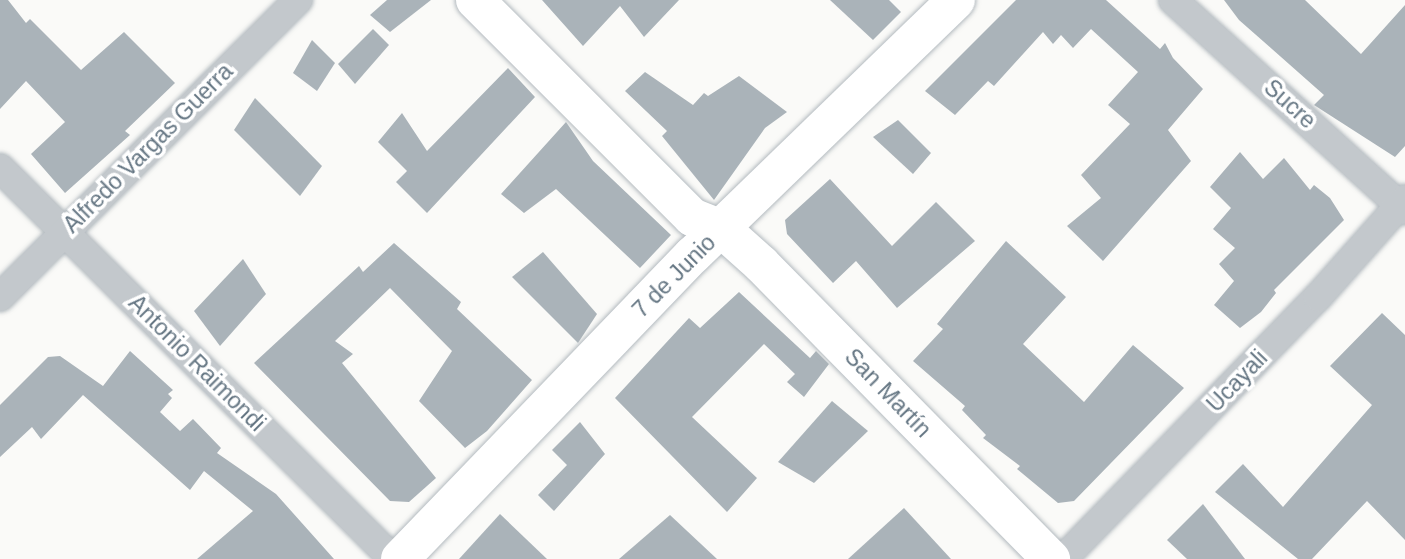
<!DOCTYPE html>
<meta charset="utf-8">
<style>
body{margin:0}
#map{position:relative;width:1405px;height:559px;overflow:hidden;background:#fafaf8;font-family:Arial,sans-serif}
div>[style]{position:absolute}
.building>*{inset:0;background:#aab3b9}
.roads{filter:drop-shadow(0 0 2px #b3babf) drop-shadow(0 0 2px #b3babf)}
.street>*{height:28px;margin:-14px;padding:0 14px;transform-origin:14px;border-radius:14px;background:#c3c8cc}
.secondary>*{height:38px;margin:-19px;padding:0 19px;transform-origin:19px;border-radius:19px;background:#fff}
span{translate:-50% -50%;white-space:nowrap;text-align:center;line-height:1.15;-webkit-text-stroke:7px #fff;paint-order:stroke}
.street-label{font-size:23px;color:#657683}
</style>
<div id="map">
<div class="building">
<div style="clip-path:polygon(0 0,8px 0,26px 23px,30px 19px,81px 70px,124px 32px,175px 83px,125px 131px,130px 135px,65px 193px,31px 154px,65px 122px,26px 81px,0 109px)"></div>
<div style="clip-path:polygon(387px 0,431px 0,390px 32px,370px 15px)"></div>
<div style="clip-path:polygon(542px 0,679px 0,644px 37px,620px 6px,583px 46px)"></div>
<div style="clip-path:polygon(830px 0,889px 0,901px 12px,873px 40px)"></div>
<div style="clip-path:polygon(1016px 0,1106px 0,1160px 49px,1165px 43px,1173px 58px,1203px 89px,1168px 130px,1191px 161px,1103px 261px,1067px 226px,1101px 198px,1081px 175px,1130px 124px,1108px 105px,1138px 72px,1091px 29px,1073px 48px,1061px 35px,1053px 44px,1043px 32px,994px 86px,988px 81px,955px 115px,925px 91px)"></div>
<div style="clip-path:polygon(1224px 0,1305px 0,1361px 54px,1405px 5px,1405px 146px,1395px 157px,1314px 105px,1324px 95px,1239px 20px)"></div>
<div style="clip-path:polygon(373px 29px,389px 45px,355px 84px,338px 64px)"></div>
<div style="clip-path:polygon(312px 40px,335px 63px,317px 91px,293px 73px)"></div>
<div style="clip-path:polygon(508px 68px,535px 97px,427px 213px,396px 182px,407px 171px,378px 142px,402px 113px,427px 151px)"></div>
<div style="clip-path:polygon(645px 72px,693px 105px,704px 93px,708px 96px,739px 76px,787px 112px,765px 128px,714px 200px,662px 136px,667px 131px,625px 91px)"></div>
<div style="clip-path:polygon(255px 98px,322px 166px,300px 196px,234px 130px)"></div>
<div style="clip-path:polygon(898px 120px,931px 153px,913px 174px,873px 137px)"></div>
<div style="clip-path:polygon(566px 122px,593px 161px,671px 235px,640px 268px,556px 189px,524px 213px,501px 194px)"></div>
<div style="clip-path:polygon(1240px 152px,1263px 179px,1284px 158px,1310px 190px,1314px 185px,1330px 198px,1344px 220px,1274px 290px,1276px 293px,1261px 312px,1240px 328px,1214px 305px,1234px 281px,1219px 264px,1235px 248px,1213px 229px,1231px 208px,1210px 187px)"></div>
<div style="clip-path:polygon(830px 179px,892px 246px,936px 202px,975px 241px,897px 308px,856px 261px,833px 283px,787px 234px,785px 220px)"></div>
<div style="clip-path:polygon(1006px 241px,1066px 297px,1023px 344px,1084px 402px,1133px 345px,1184px 388px,1074px 501px,1058px 503px,1017px 469px,1020px 466px,983px 438px,986px 435px,962px 410px,965px 406px,913px 361px,943px 329px,937px 324px)"></div>
<div style="clip-path:polygon(394px 243px,461px 302px,457px 309px,532px 380px,487px 431px,465px 448px,419px 401px,452px 351px,390px 288px,335px 341px,353px 354px,342px 363px,436px 478px,409px 502px,390px 501px,254px 363px,359px 266px,363px 272px)"></div>
<div style="clip-path:polygon(543px 252px,597px 314px,578px 343px,512px 277px)"></div>
<div style="clip-path:polygon(243px 259px,266px 294px,220px 346px,194px 311px)"></div>
<div style="clip-path:polygon(739px 292px,810px 358px,816px 351px,829px 364px,804px 397px,787px 382px,795px 374px,764px 344px,692px 417px,757px 478px,727px 512px,615px 398px,689px 318px,700px 328px)"></div>
<div style="clip-path:polygon(1382px 313px,1405px 335px,1405px 540px,1367px 501px,1312px 559px,1298px 559px,1215px 492px,1243px 464px,1283px 507px,1372px 405px,1330px 366px)"></div>
<div style="clip-path:polygon(130px 351px,173px 390px,168px 394px,172px 398px,160px 412px,180px 431px,193px 419px,221px 448px,217px 453px,276px 494px,334px 559px,197px 559px,253px 511px,204px 471px,190px 490px,83px 395px,41px 439px,32px 427px,0 457px,0 405px,48px 357px,60px 356px,103px 386px)"></div>
<div style="clip-path:polygon(832px 401px,868px 431px,814px 483px,778px 462px)"></div>
<div style="clip-path:polygon(580px 422px,605px 454px,554px 511px,538px 495px,567px 465px,552px 450px)"></div>
<div style="clip-path:polygon(1203px 504px,1245px 559px,1187px 559px,1167px 540px)"></div>
<div style="clip-path:polygon(904px 508px,951px 559px,848px 559px)"></div>
<div style="clip-path:polygon(500px 514px,547px 559px,459px 559px)"></div>
<div style="clip-path:polygon(670px 515px,717px 559px,619px 559px)"></div>
</div>
<div class="roads">
<div class="street">
<div style="left:1173px;top:0;width:313px;rotate:42.2deg"></div>
<div style="left:0;top:168px;width:554px;rotate:44.85deg"></div>
<div style="left:0;top:297px;width:421px;rotate:-44.9deg"></div>
<div style="left:1063px;top:559px;width:366px;rotate:-45.8deg"></div>
<div style="left:1318px;top:297px;width:131px;rotate:-48.4deg"></div>
</div>
<div class="secondary">
<div style="left:475px;top:0;width:307px;rotate:45deg"></div>
<div style="left:692px;top:217px;width:32px;rotate:22deg"></div>
<div style="left:722px;top:229px;width:52px;rotate:41.9deg"></div>
<div style="left:761px;top:264px;width:414px;rotate:45.5deg"></div>
<div style="left:400px;top:559px;width:422px;rotate:-46.1deg"></div>
<div style="left:693px;top:255px;width:366px;rotate:-44.1deg"></div>
</div>
</div>
<div class="street-label">
<span style="left:1290px;top:104px;rotate:42deg">Sucre</span>
<span style="left:148px;top:148px;rotate:-45deg">Alfredo Vargas Guerra</span>
<span style="left:674px;top:276px;rotate:-45deg">7 de Junio</span>
<span style="left:197px;top:363px;rotate:45deg">Antonio Raimondi</span>
<span style="left:1237px;top:381px;rotate:-46deg">Ucayali</span>
<span style="left:888px;top:393px;rotate:46deg">San Martín</span>
</div>
</div>
